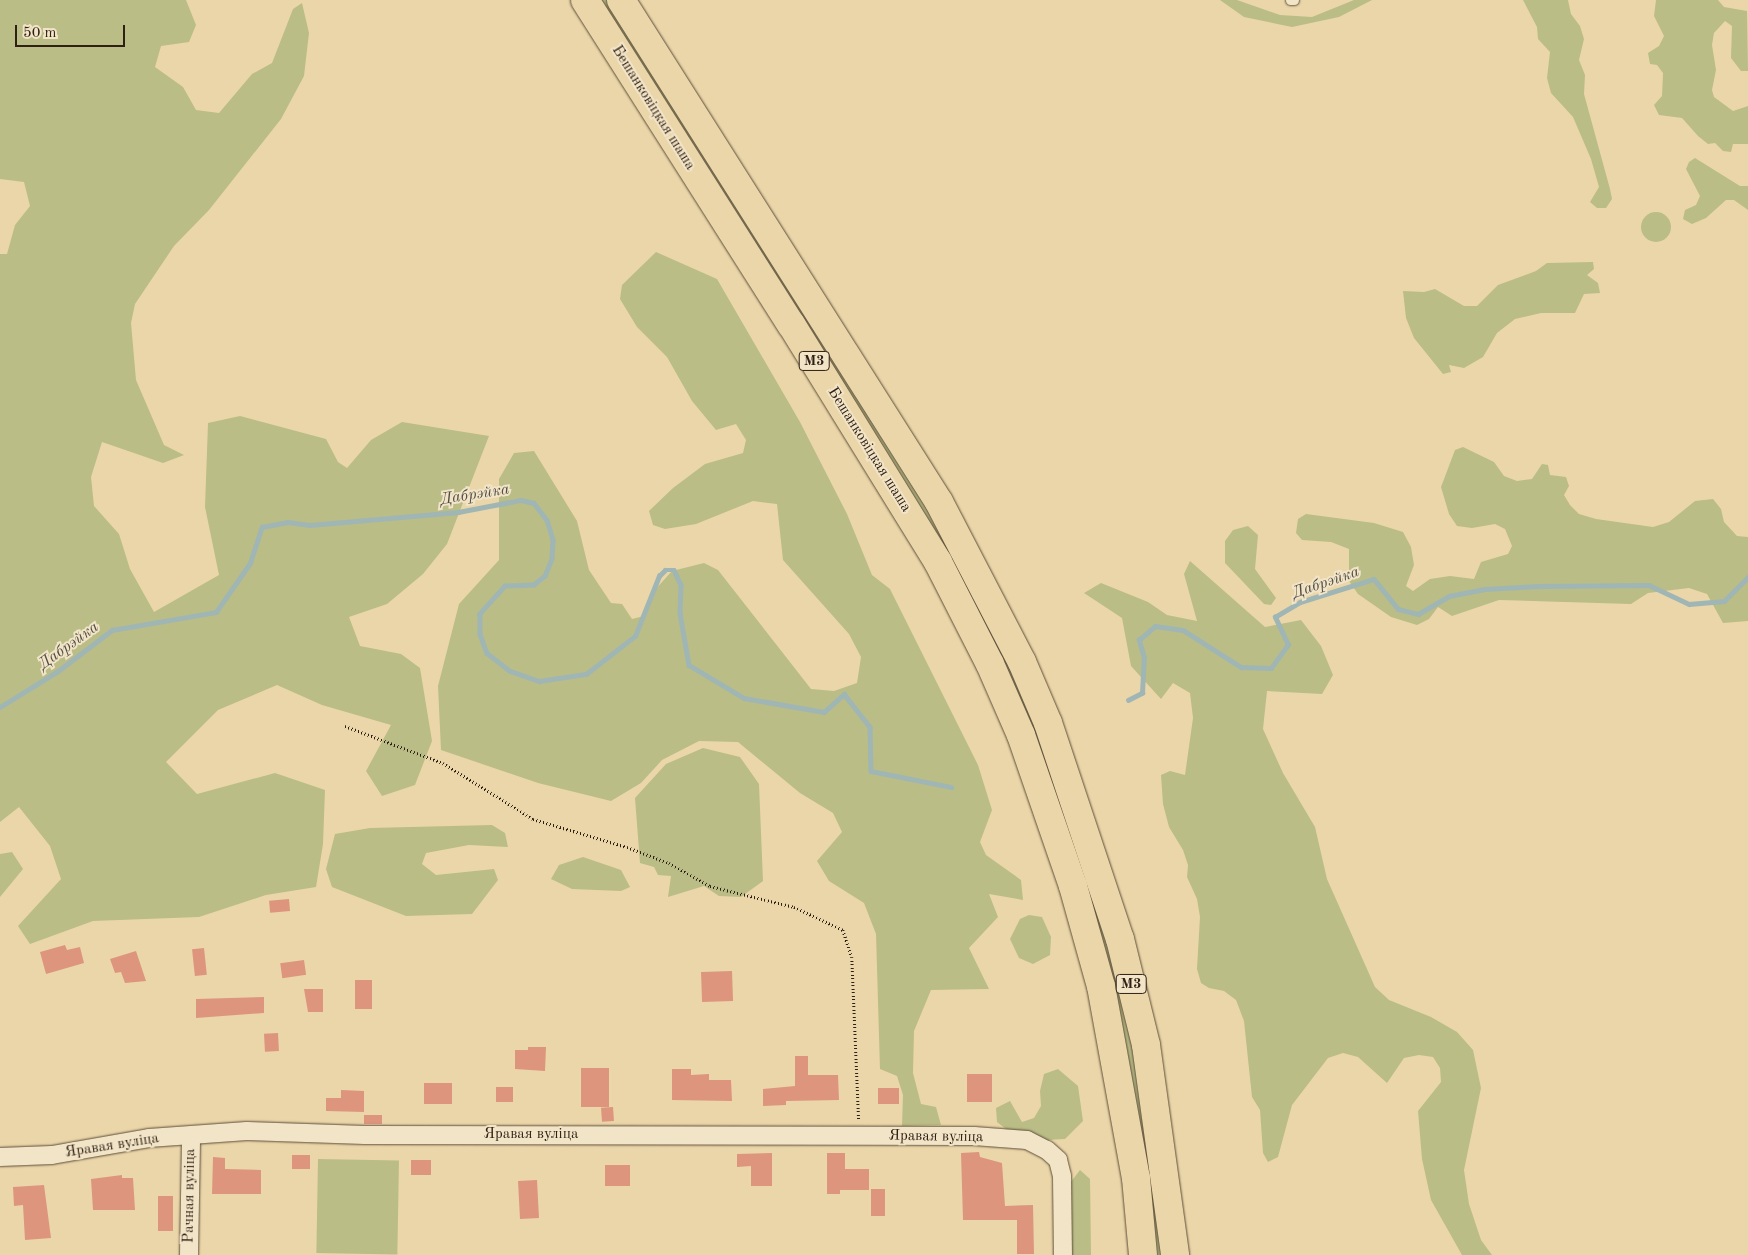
<!DOCTYPE html>
<meta charset="utf-8">
<style>
body{margin:0}
#map{position:relative;width:1748px;height:1255px;overflow:hidden;background:#ebd6a9;font-family:"Old Standard TT",serif}
div>[style]{position:absolute}
.green>*{inset:0;background:#babd86;transform-origin:0 0}
.round{border-radius:50%}
.stream>*{height:4.5px;margin:-2.25px;padding:0 2.25px;transform-origin:2.25px;border-radius:2.25px;background:#9fb6b5}
.building>*{inset:0;background:#dd957e;transform-origin:0 0}
.path>*{height:2.5px;margin-top:-1.25px;transform-origin:0;background:repeating-linear-gradient(90deg,#2e2015 0 1px,transparent 0 3.5px)}
.roads{filter:drop-shadow(0 0 1px #5d4e3a) drop-shadow(0 0 1px #5d4e3a)}
.service>*{height:9px;margin:-4.5px;padding:0 4.5px;transform-origin:4.5px;border-radius:4.5px;background:#f2e4c7}
.minor>*{height:18px;margin:-9px;padding:0 9px;transform-origin:9px;border-radius:9px;background:#f2e4c7}
.primary>*{height:28px;margin:-14px;padding:0 14px;transform-origin:14px;border-radius:14px;background:#ebd6a9}
.trunk>*{height:28px;margin:-14px;padding:0 14px;transform-origin:14px;border-radius:14px;background:#ebd6a9}
span{translate:-50% -50%;white-space:nowrap;text-align:center;line-height:1.15;-webkit-text-stroke:4px #f2e4c7;paint-order:stroke}
.shield-label span{padding:1px 4px;background:#f2e4c7;border:1px solid;border-radius:4px;-webkit-text-stroke-width:0}
.shield-label{font-size:14px;color:#2e2015;font-weight:700}
.street-label{font-size:15px;color:#2e2015}
.water-label{font-size:16px;color:#504d45;font-style:italic}
.scale{position:absolute;left:15px;top:25px;width:110px;height:22px;box-sizing:border-box;border:2px solid #2e2015;border-top:0;padding-left:6px;font-size:15px;line-height:18px;white-space:nowrap;color:#2e2015;-webkit-text-stroke:4px #f2e4c7;paint-order:stroke}
</style>
<div id="map">
<div class="green">
<div style="clip-path:polygon(0 0,186px 0,196px 25px,189px 42px,161px 46px,155px 67px,183px 87px,196px 110px,219px 113px,252px 74px,272px 63px,293px 9px,302px 3px,309px 33px,304px 76px,281px 119px,209px 210px,174px 246px,135px 304px,131px 323px,136px 380px,164px 445px,184px 455px,163px 463px,102px 442px,91px 477px,94px 506px,119px 534px,130px 569px,154px 612px,219px 575px,205px 507px,208px 423px,240px 416px,326px 439px,338px 462px,347px 468px,371px 440px,402px 422px,489px 436px,447px 544px,423px 574px,387px 604px,349px 617px,360px 646px,401px 654px,420px 668px,432px 741px,415px 785px,382px 796px,366px 771px,391px 725px,322px 705px,277px 685px,218px 710px,166px 762px,197px 794px,275px 773px,325px 790px,323px 844px,316px 887px,266px 895px,199px 917px,93px 921px,30px 944px,18px 926px,61px 879px,50px 846px,19px 807px,0 822px,0 254px,7px 254px,15px 225px,30px 206px,24px 182px,0 179px)"></div>
<div style="clip-path:polygon(596px 0,608px 0,926px 499px,990px 616px,1074px 822px,1131px 1021px,1165px 1255px,1154px 1255px,1045px 772px)"></div>
<div style="clip-path:polygon(1220px 0,1237px 0,1280px 15px,1312px 17px,1354px 0,1372px 0,1339px 17px,1292px 27px,1244px 17px)"></div>
<div style="clip-path:polygon(1523px 0,1568px 0,1571px 14px,1580px 26px,1584px 39px,1579px 60px,1585px 75px,1584px 94px,1610px 189px,1612px 199px,1606px 208px,1597px 208px,1590px 202px,1599px 187px,1591px 159px,1573px 117px,1551px 93px,1547px 78px,1550px 52px,1538px 39px,1537px 27px)"></div>
<div style="clip-path:polygon(1656px 0,1718px 0,1724px 7px,1747px 11px,1748px 71px,1741px 71px,1731px 58px,1732px 26px,1725px 21px,1714px 33px,1712px 45px,1716px 70px,1712px 90px,1714px 97px,1733px 111px,1748px 106px,1748px 144px,1733px 144px,1731px 152px,1723px 151px,1715px 143px,1708px 144px,1698px 136px,1682px 118px,1659px 115px,1654px 105px,1662px 96px,1663px 73px,1657px 65px,1650px 64px,1648px 53px,1659px 46px,1664px 36px,1654px 16px)"></div>
<div style="clip-path:polygon(1695px 158px,1740px 186px,1748px 186px,1748px 210px,1734px 200px,1726px 200px,1706px 218px,1692px 224px,1683px 219px,1685px 210px,1696px 205px,1700px 196px,1686px 169px,1689px 162px)"></div>
<div class="round" style="left:1641px;top:212px;width:30px;height:30px"></div>
<div style="clip-path:polygon(656px 252px,717px 279px,800px 422px,847px 514px,872px 575px,890px 589px,978px 765px,992px 810px,980px 842px,986px 855px,1021px 880px,1023px 900px,989px 894px,998px 917px,969px 948px,989px 989px,931px 990px,914px 1031px,913px 1073px,921px 1104px,936px 1107px,941px 1125px,902px 1126px,903px 1095px,897px 1076px,880px 1069px,876px 934px,864px 903px,829px 881px,817px 861px,842px 832px,833px 813px,800px 793px,738px 742px,699px 741px,662px 760px,641px 783px,611px 801px,538px 783px,441px 750px,438px 686px,459px 604px,499px 560px,499px 479px,514px 453px,534px 451px,577px 521px,589px 570px,611px 603px,622px 604px,632px 619px,644px 616px,653px 592px,672px 571px,704px 563px,718px 570px,811px 689px,834px 691px,857px 683px,861px 657px,849px 634px,783px 560px,777px 504px,753px 501px,696px 524px,665px 529px,653px 525px,649px 511px,673px 488px,705px 464px,743px 453px,746px 440px,736px 424px,716px 430px,692px 401px,667px 357px,637px 327px,620px 299px,622px 285px)"></div>
<div style="clip-path:polygon(1593px 262px,1594px 269px,1587px 275px,1598px 283px,1600px 293px,1584px 294px,1575px 313px,1541px 313px,1515px 319px,1497px 333px,1483px 357px,1464px 368px,1449px 365px,1451px 372px,1443px 374px,1414px 338px,1406px 318px,1403px 291px,1424px 292px,1435px 289px,1464px 306px,1477px 306px,1498px 285px,1536px 271px,1547px 263px)"></div>
<div style="clip-path:polygon(1463px 447px,1494px 462px,1504px 476px,1517px 481px,1532px 479px,1542px 464px,1548px 465px,1550px 475px,1566px 477px,1569px 486px,1564px 495px,1570px 505px,1579px 514px,1596px 519px,1653px 527px,1669px 522px,1695px 501px,1713px 499px,1721px 509px,1724px 522px,1737px 536px,1748px 537px,1748px 621px,1723px 623px,1707px 594px,1689px 588px,1648px 593px,1631px 604px,1499px 600px,1452px 616px,1438px 607px,1429px 619px,1417px 625px,1391px 617px,1358px 594px,1349px 581px,1349px 549px,1331px 542px,1302px 540px,1296px 533px,1298px 519px,1306px 514px,1374px 523px,1403px 532px,1411px 547px,1414px 565px,1406px 586px,1413px 591px,1430px 579px,1450px 576px,1474px 579px,1481px 562px,1508px 554px,1512px 546px,1505px 529px,1495px 524px,1472px 528px,1457px 526px,1449px 514px,1441px 487px,1455px 450px)"></div>
<div style="clip-path:polygon(1248px 526px,1258px 535px,1255px 569px,1276px 598px,1271px 605px,1264px 604px,1225px 563px,1225px 541px,1233px 530px)"></div>
<div style="clip-path:polygon(1190px 561px,1265px 627px,1301px 620px,1321px 646px,1333px 675px,1322px 694px,1267px 691px,1263px 729px,1283px 773px,1315px 827px,1327px 879px,1375px 987px,1389px 1000px,1431px 1017px,1457px 1032px,1473px 1050px,1481px 1088px,1464px 1170px,1469px 1204px,1481px 1240px,1492px 1255px,1462px 1255px,1431px 1200px,1422px 1159px,1418px 1111px,1441px 1082px,1440px 1068px,1433px 1057px,1419px 1055px,1404px 1058px,1387px 1083px,1358px 1057px,1343px 1053px,1328px 1058px,1292px 1105px,1278px 1157px,1268px 1162px,1263px 1153px,1260px 1110px,1252px 1097px,1244px 1021px,1236px 1000px,1224px 991px,1209px 988px,1201px 983px,1197px 969px,1200px 917px,1197px 899px,1187px 877px,1188px 865px,1183px 850px,1169px 827px,1163px 804px,1161px 775px,1170px 771px,1185px 775px,1193px 718px,1190px 693px,1173px 683px,1161px 699px,1131px 666px,1122px 618px,1084px 593px,1101px 583px,1148px 602px,1167px 615px,1197px 621px,1184px 574px)"></div>
<div style="clip-path:polygon(703px 748px,740px 757px,759px 784px,763px 881px,741px 897px,719px 896px,704px 886px,668px 897px,671px 876px,658px 875px,654px 867px,640px 863px,635px 798px,666px 764px)"></div>
<div style="clip-path:polygon(492px 825px,505px 833px,508px 847px,469px 845px,426px 853px,422px 864px,436px 875px,494px 869px,498px 880px,472px 914px,406px 916px,332px 887px,326px 869px,335px 834px,370px 828px)"></div>
<div style="clip-path:polygon(12px 852px,23px 869px,0 897px,0 854px)"></div>
<div style="clip-path:polygon(583px 857px,621px 870px,630px 887px,621px 891px,572px 889px,551px 879px,559px 865px)"></div>
<div style="clip-path:polygon(1029px 915px,1042px 917px,1051px 937px,1050px 955px,1033px 964px,1019px 958px,1010px 939px,1020px 919px)"></div>
<div style="clip-path:polygon(1058px 1069px,1078px 1086px,1083px 1121px,1065px 1139px,1046px 1140px,1011px 1133px,997px 1122px,996px 1108px,1010px 1101px,1022px 1122px,1034px 1118px,1041px 1106px,1040px 1091px,1044px 1074px)"></div>
<div style="left:318px;top:1159px;width:81px;height:94px;rotate:1deg"></div>
<div style="clip-path:polygon(1080px 1170px,1090px 1179px,1091px 1255px,1071px 1255px,1070px 1183px)"></div>
</div>
<div class="stream">
<div style="left:1128px;top:700px;width:16px;rotate:-27deg"></div>
<div style="left:1142px;top:693px;width:35px;rotate:-87deg"></div>
<div style="left:1144px;top:658px;width:19px;rotate:-106deg"></div>
<div style="left:1139px;top:640px;width:21px;rotate:-41deg"></div>
<div style="left:1155px;top:626px;width:28px;rotate:8deg"></div>
<div style="left:1183px;top:630px;width:69px;rotate:32.5deg"></div>
<div style="left:1241px;top:667px;width:30px;rotate:2deg"></div>
<div style="left:1271px;top:668px;width:29px;rotate:-54deg"></div>
<div style="left:1288px;top:645px;width:31px;rotate:-115deg"></div>
<div style="left:1275px;top:617px;width:29px;rotate:-31deg"></div>
<div style="left:1300px;top:602px;width:77px;rotate:-17.3deg"></div>
<div style="left:1374px;top:579px;width:38px;rotate:51deg"></div>
<div style="left:1398px;top:609px;width:21px;rotate:14deg"></div>
<div style="left:1418px;top:614px;width:36px;rotate:-30deg"></div>
<div style="left:1449px;top:596px;width:36px;rotate:-11deg"></div>
<div style="left:1484px;top:589px;width:56px;rotate:-3.1deg"></div>
<div style="left:1540px;top:586px;width:109px;rotate:-0.5deg"></div>
<div style="left:1649px;top:585px;width:44px;rotate:25.4deg"></div>
<div style="left:1689px;top:604px;width:35px;rotate:-5deg"></div>
<div style="left:1724px;top:601px;width:34px;rotate:-45deg"></div>
<div style="left:0;top:707px;width:68px;rotate:-31.8deg"></div>
<div style="left:58px;top:671px;width:68px;rotate:-37.2deg"></div>
<div style="left:112px;top:630px;width:106px;rotate:-9.8deg"></div>
<div style="left:216px;top:612px;width:60px;rotate:-55.2deg"></div>
<div style="left:250px;top:563px;width:38px;rotate:-72deg"></div>
<div style="left:262px;top:527px;width:26px;rotate:-11deg"></div>
<div style="left:288px;top:522px;width:22px;rotate:8deg"></div>
<div style="left:310px;top:525px;width:149px;rotate:-5deg"></div>
<div style="left:458px;top:512px;width:64px;rotate:-10.8deg"></div>
<div style="left:521px;top:500px;width:13px;rotate:13deg"></div>
<div style="left:534px;top:503px;width:21px;rotate:53deg"></div>
<div style="left:547px;top:520px;width:21px;rotate:73deg"></div>
<div style="left:553px;top:540px;width:19px;rotate:93deg"></div>
<div style="left:552px;top:559px;width:18px;rotate:112deg"></div>
<div style="left:545px;top:576px;width:14px;rotate:141deg"></div>
<div style="left:534px;top:585px;width:29px;rotate:178deg"></div>
<div style="left:505px;top:586px;width:38px;rotate:132deg"></div>
<div style="left:480px;top:614px;width:20px;rotate:90deg"></div>
<div style="left:480px;top:634px;width:20px;rotate:70deg"></div>
<div style="left:487px;top:653px;width:29px;rotate:38deg"></div>
<div style="left:510px;top:671px;width:31px;rotate:19deg"></div>
<div style="left:539px;top:681px;width:48px;rotate:-8.5deg"></div>
<div style="left:586px;top:674px;width:62px;rotate:-37.8deg"></div>
<div style="left:635px;top:636px;width:65px;rotate:-68.2deg"></div>
<div style="left:659px;top:576px;width:8px;rotate:-45deg"></div>
<div style="left:665px;top:570px;width:9px"></div>
<div style="left:674px;top:570px;width:17px;rotate:65deg"></div>
<div style="left:681px;top:585px;width:28px;rotate:92deg"></div>
<div style="left:680px;top:613px;width:53px;rotate:80.2deg"></div>
<div style="left:689px;top:665px;width:64px;rotate:31deg"></div>
<div style="left:744px;top:698px;width:81px;rotate:9.9deg"></div>
<div style="left:824px;top:712px;width:27px;rotate:-42deg"></div>
<div style="left:844px;top:694px;width:42px;rotate:51.8deg"></div>
<div style="left:870px;top:727px;width:44px;rotate:88.7deg"></div>
<div style="left:871px;top:771px;width:82px;rotate:11.3deg"></div>
</div>
<div class="building">
<div style="left:289px;top:899px;width:12px;height:20px;rotate:85deg"></div>
<div style="clip-path:polygon(65px 945px,67px 950px,80px 947px,84px 963px,46px 974px,40px 952px)"></div>
<div style="left:204px;top:948px;width:27px;height:12px;rotate:84deg"></div>
<div style="clip-path:polygon(136px 951px,146px 981px,125px 983px,121px 972px,115px 973px,110px 959px)"></div>
<div style="left:304px;top:960px;width:15px;height:24px;rotate:82deg"></div>
<div style="left:732px;top:971px;width:30px;height:31px;rotate:88deg"></div>
<div style="left:355px;top:980px;width:17px;height:29px"></div>
<div style="clip-path:polygon(304px 989px,323px 989px,323px 1012px,308px 1012px)"></div>
<div style="clip-path:polygon(264px 997px,264px 1013px,196px 1018px,196px 999px)"></div>
<div style="left:278px;top:1033px;width:18px;height:14px;rotate:87deg"></div>
<div style="clip-path:polygon(528px 1047px,546px 1047px,545px 1071px,515px 1069px,515px 1050px,528px 1050px)"></div>
<div style="clip-path:polygon(795px 1056px,808px 1056px,808px 1075px,838px 1075px,839px 1100px,786px 1101px,786px 1105px,763px 1106px,763px 1089px,795px 1086px)"></div>
<div style="left:609px;top:1068px;width:39px;height:28px;rotate:90deg"></div>
<div style="clip-path:polygon(672px 1069px,691px 1069px,691px 1075px,709px 1074px,709px 1080px,731px 1080px,732px 1101px,672px 1100px)"></div>
<div style="left:967px;top:1074px;width:25px;height:28px"></div>
<div style="left:452px;top:1083px;width:21px;height:28px;rotate:90deg"></div>
<div style="left:496px;top:1087px;width:17px;height:15px"></div>
<div style="left:878px;top:1088px;width:21px;height:16px"></div>
<div style="clip-path:polygon(341px 1090px,364px 1091px,364px 1112px,326px 1111px,326px 1098px,341px 1098px)"></div>
<div style="left:613px;top:1107px;width:14px;height:12px;rotate:86deg"></div>
<div style="left:364px;top:1115px;width:18px;height:9px"></div>
<div style="clip-path:polygon(979px 1152px,980px 1157px,1002px 1163px,1005px 1206px,1033px 1205px,1034px 1254px,1017px 1254px,1017px 1220px,963px 1220px,961px 1153px)"></div>
<div style="clip-path:polygon(772px 1153px,772px 1186px,751px 1186px,751px 1166px,737px 1167px,737px 1154px)"></div>
<div style="clip-path:polygon(827px 1153px,845px 1153px,845px 1169px,869px 1169px,869px 1190px,840px 1190px,840px 1194px,827px 1194px)"></div>
<div style="left:292px;top:1155px;width:18px;height:14px"></div>
<div style="clip-path:polygon(213px 1157px,225px 1158px,225px 1169px,261px 1170px,261px 1194px,212px 1194px)"></div>
<div style="left:411px;top:1160px;width:20px;height:15px"></div>
<div style="left:605px;top:1165px;width:25px;height:21px"></div>
<div style="clip-path:polygon(122px 1175px,122px 1178px,133px 1178px,135px 1210px,93px 1210px,91px 1179px)"></div>
<div style="left:537px;top:1180px;width:38px;height:19px;rotate:87deg"></div>
<div style="clip-path:polygon(44px 1185px,51px 1238px,25px 1240px,23px 1205px,14px 1206px,13px 1187px)"></div>
<div style="left:871px;top:1189px;width:14px;height:27px"></div>
<div style="left:158px;top:1196px;width:15px;height:35px"></div>
</div>
<div class="path">
<div style="left:345px;top:726px;width:105px;rotate:20.7deg"></div>
<div style="left:443px;top:763px;width:106px;rotate:31.9deg"></div>
<div style="left:533px;top:819px;width:98px;rotate:16.6deg"></div>
<div style="left:627px;top:847px;width:45px;rotate:20.9deg"></div>
<div style="left:669px;top:863px;width:47px;rotate:29.3deg"></div>
<div style="left:710px;top:886px;width:87px;rotate:14deg"></div>
<div style="left:794px;top:907px;width:54px;rotate:25.1deg"></div>
<div style="left:843px;top:930px;width:28px;rotate:72deg"></div>
<div style="left:852px;top:957px;width:164px;rotate:87.6deg"></div>
</div>
<div class="roads">
<div class="service">
<div style="left:1290px;top:0;width:4px"></div>
</div>
<div class="minor">
<div style="left:0;top:1157px;width:52px;rotate:-2.2deg"></div>
<div style="left:52px;top:1155px;width:98px;rotate:-9.9deg"></div>
<div style="left:149px;top:1138px;width:98px;rotate:-4.1deg"></div>
<div style="left:247px;top:1131px;width:118px;rotate:1.9deg"></div>
<div style="left:365px;top:1135px;width:609px;rotate:0.09deg"></div>
<div style="left:974px;top:1136px;width:53px;rotate:4.3deg"></div>
<div style="left:1027px;top:1140px;width:22px;rotate:27deg"></div>
<div style="left:1047px;top:1150px;width:15px;rotate:42deg"></div>
<div style="left:1058px;top:1160px;width:16px;rotate:76deg"></div>
<div style="left:1062px;top:1176px;width:79px;rotate:89.3deg"></div>
<div style="left:189px;top:1255px;width:119px;rotate:-89deg"></div>
</div>
<div class="primary">
<div style="left:585px;top:0;width:384px;rotate:57.6deg"></div>
<div style="left:791px;top:324px;width:280px;rotate:58.3deg"></div>
<div style="left:938px;top:562px;width:114px;rotate:63deg"></div>
<div style="left:990px;top:664px;width:77px;rotate:66.4deg"></div>
<div style="left:621px;top:0;width:594px;rotate:57.65deg"></div>
<div style="left:939px;top:502px;width:180px;rotate:62.6deg"></div>
<div style="left:1022px;top:662px;width:66px;rotate:66.9deg"></div>
</div>
<div class="trunk">
<div style="left:1048px;top:723px;width:228px;rotate:71.6deg"></div>
<div style="left:1120px;top:939px;width:109px;rotate:76.2deg"></div>
<div style="left:1146px;top:1045px;width:212px;rotate:82.1deg"></div>
<div style="left:1021px;top:735px;width:160px;rotate:71deg"></div>
<div style="left:1073px;top:886px;width:104px;rotate:74.4deg"></div>
<div style="left:1101px;top:986px;width:195px;rotate:79.7deg"></div>
<div style="left:1136px;top:1178px;width:77px;rotate:84.8deg"></div>
</div>
</div>
<div class="shield-label">
<span style="left:814px;top:361px">М3</span>
<span style="left:1131px;top:984px">М3</span>
</div>
<div class="street-label">
<span style="left:653px;top:108px;rotate:58deg">Бешанковіцкая шаша</span>
<span style="left:869px;top:450px;rotate:58deg">Бешанковіцкая шаша</span>
<span style="left:531px;top:1135px">Яравая вуліца</span>
<span style="left:936px;top:1137px;rotate:1deg">Яравая вуліца</span>
<span style="left:112px;top:1146px;rotate:-9deg">Яравая вуліца</span>
<span style="left:190px;top:1196px;rotate:-89deg">Рачная вуліца</span>
</div>
<div class="water-label">
<span style="left:475px;top:495px;rotate:-9deg">Дабрэйка</span>
<span style="left:1326px;top:583px;rotate:-19deg">Дабрэйка</span>
<span style="left:69px;top:646px;rotate:-36deg">Дабрэйка</span>
</div>
<div class="scale">50 m</div>
</div>
